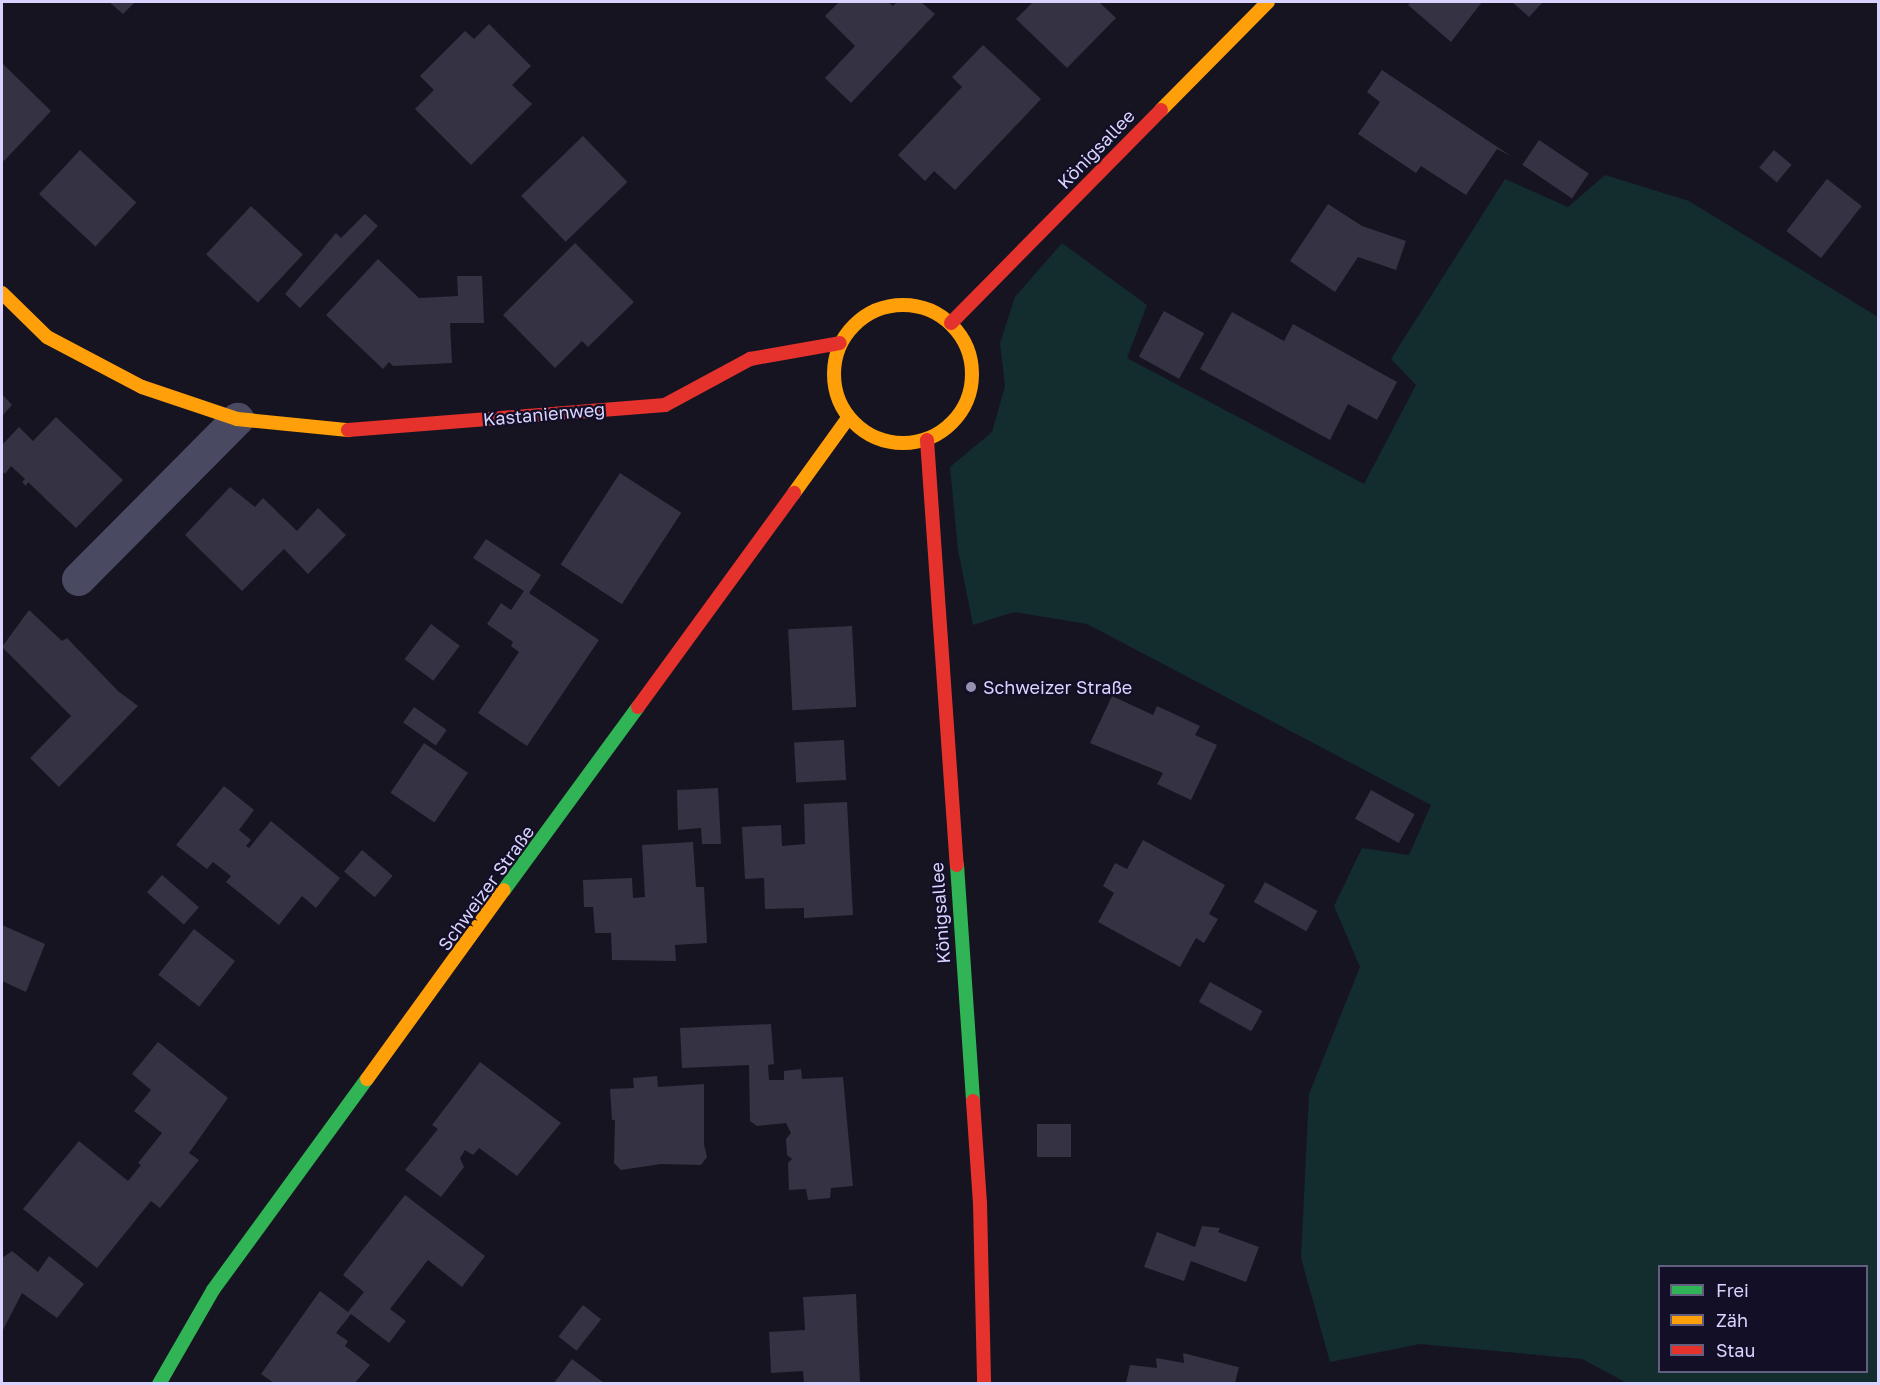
<!DOCTYPE html>
<meta charset="utf-8">
<style>
body{margin:0}
#map{position:relative;width:1880px;height:1385px;overflow:hidden;background:#161421;font-family:"Golos Text",sans-serif}
div>[style]{position:absolute}
.green>*{inset:0;background:#132c2d}
.building>*{inset:0;background:#343243;transform-origin:0 0}
.street>*{height:33px;margin:-16.5px;padding:0 16.5px;transform-origin:16.5px;border-radius:16.5px;background:#4a4962}
.fast>*{height:14px;margin:-7px;padding:0 7px;transform-origin:7px;border-radius:7px;background:#30b455}
.slow>*{height:14px;margin:-7px;padding:0 7px;transform-origin:7px;border-radius:7px;background:#ff9f0a}
.slow>.ring{margin:-7px;padding:0;box-sizing:content-box;background:none;border:14px solid #ff9f0a;border-radius:50%}
.jam>*{height:14px;margin:-7px;padding:0 7px;transform-origin:7px;border-radius:7px;background:#e5322d}
.dots>*{width:16px;height:16px;translate:-50% -50%;box-sizing:border-box;border:3px solid #130f26;border-radius:50%}
span{translate:-50% -50%;white-space:nowrap;text-align:center;line-height:1.15;-webkit-text-stroke:4.5px #130f26;paint-order:stroke}
.street-label{font-size:18px;color:#d9d4ff}
.poi-label{font-size:18px;color:#d9d4ff}
.left{translate:0 -50%;text-align:left}
.frame{position:absolute;inset:0;border:3px solid #d9d4ff;pointer-events:none}
.legend{position:absolute;left:1658px;top:1265px;width:210px;height:108px;box-sizing:border-box;background:#130f26;border:2px solid #625e7d;margin:0;padding:8px 10px;list-style:none;font-size:18px;color:#d9d4ff}
.legend li{display:flex;align-items:center;gap:12px;height:30px}
.legend b{width:30px;border:2px solid #625e7d}
</style>
<div id="map">
<div class="green">
<div style="clip-path:polygon(evenodd,1605px 175px,1689px 201px,1878px 317px,1878px 1383px,1627px 1383px,1582px 1359px,1420px 1344px,1330px 1362px,1301px 1258px,1309px 1094px,1360px 967px,1334px 906px,1362px 848px,1409px 855px,1431px 805px,1087px 624px,1014px 612px,973px 625px,958px 550px,950px 467px,992px 432px,1005px 386px,1000px 343px,1015px 297px,1062px 243px,1147px 305px,1127px 358px,1364px 484px,1416px 385px,1391px 359px,1505px 179px,1568px 207px,1605px 175px,1660px 1266px,1866px 1266px,1866px 1372px,1660px 1372px,1660px 1266px)"></div>
</div>
<div class="building">
<div style="clip-path:polygon(109px 2px,135px 2px,123px 14px)"></div>
<div style="clip-path:polygon(839px 2px,888px 2px,893px 6px,897px 2px,921px 2px,935px 14px,851px 103px,825px 78px,855px 46px,825px 16px)"></div>
<div style="clip-path:polygon(1033px 2px,1099px 2px,1116px 18px,1067px 68px,1016px 19px)"></div>
<div style="clip-path:polygon(1411px 2px,1482px 2px,1451px 42px,1408px 5px)"></div>
<div style="clip-path:polygon(1512px 2px,1543px 2px,1529px 17px)"></div>
<div style="clip-path:polygon(489px 24px,531px 66px,512px 85px,532px 104px,471px 165px,415px 109px,434px 90px,420px 76px,465px 31px,474px 39px)"></div>
<div style="clip-path:polygon(983px 45px,1041px 99px,955px 190px,934px 171px,925px 181px,898px 155px,962px 87px,952px 77px)"></div>
<div style="clip-path:polygon(2px 63px,51px 111px,4px 161px,2px 158px)"></div>
<div style="clip-path:polygon(1382px 70px,1511px 156px,1497px 149px,1466px 195px,1421px 166px,1416px 173px,1358px 134px,1380px 102px,1367px 92px)"></div>
<div style="left:583px;top:136px;width:64px;height:86px;rotate:46deg"></div>
<div style="left:1539px;top:140px;width:60px;height:30px;rotate:34deg"></div>
<div style="left:80px;top:150px;width:77px;height:60px;rotate:43deg"></div>
<div style="left:1774px;top:150px;width:23px;height:23px;rotate:40deg"></div>
<div style="left:1827px;top:179px;width:44px;height:66px;rotate:38deg"></div>
<div style="clip-path:polygon(1328px 204px,1362px 226px,1406px 241px,1396px 270px,1358px 257px,1335px 292px,1290px 261px)"></div>
<div style="left:251px;top:206px;width:71px;height:66px;rotate:43deg"></div>
<div style="clip-path:polygon(365px 214px,378px 226px,300px 308px,285px 294px,336px 233px,341px 238px)"></div>
<div style="clip-path:polygon(575px 243px,634px 302px,588px 347px,582px 341px,555px 368px,503px 315px)"></div>
<div style="clip-path:polygon(378px 259px,419px 298px,458px 296px,457px 276px,482px 276px,484px 323px,450px 323px,452px 363px,393px 366px,389px 362px,383px 369px,326px 315px)"></div>
<div style="left:1164px;top:311px;width:46px;height:52px;rotate:29deg"></div>
<div style="clip-path:polygon(1232px 312px,1284px 341px,1293px 324px,1397px 382px,1377px 420px,1348px 404px,1330px 440px,1200px 369px)"></div>
<div style="clip-path:polygon(2px 394px,12px 405px,2px 416px)"></div>
<div style="clip-path:polygon(56px 417px,123px 480px,76px 528px,28px 482px,26px 486px,22px 482px,25px 479px,11px 466px,5px 474px,2px 471px,2px 445px,19px 427px,33px 441px)"></div>
<div style="left:620px;top:473px;width:73px;height:109px;rotate:33deg"></div>
<div style="clip-path:polygon(230px 487px,255px 507px,263px 498px,297px 531px,318px 508px,346px 535px,308px 574px,284px 549px,242px 591px,185px 535px)"></div>
<div style="clip-path:polygon(486px 539px,541px 575px,529px 593px,599px 640px,527px 746px,478px 713px,519px 652px,511px 646px,513px 642px,487px 624px,501px 603px,511px 610px,524px 591px,473px 558px)"></div>
<div style="clip-path:polygon(29px 610px,62px 641px,67px 638px,118px 691px,138px 706px,59px 787px,30px 758px,71px 716px,2px 647px)"></div>
<div style="left:431px;top:624px;width:36px;height:44px;rotate:37deg"></div>
<div style="left:852px;top:626px;width:81px;height:64px;rotate:87deg"></div>
<div style="clip-path:polygon(1112px 696px,1153px 715px,1157px 706px,1200px 726px,1195px 735px,1217px 745px,1191px 800px,1157px 784px,1163px 773px,1090px 743px)"></div>
<div style="left:414px;top:707px;width:40px;height:19px;rotate:35deg"></div>
<div style="left:844px;top:740px;width:40px;height:50px;rotate:87deg"></div>
<div style="left:424px;top:743px;width:53px;height:60px;rotate:34deg"></div>
<div style="clip-path:polygon(224px 786px,254px 810px,239px 830px,251px 840px,246px 846px,249px 848px,271px 821px,340px 878px,316px 908px,302px 896px,279px 925px,226px 882px,231px 876px,213px 862px,207px 869px,176px 845px)"></div>
<div style="clip-path:polygon(718px 788px,721px 844px,702px 844px,701px 828px,678px 830px,677px 790px)"></div>
<div style="left:1371px;top:790px;width:50px;height:33px;rotate:29deg"></div>
<div style="clip-path:polygon(847px 802px,853px 915px,804px 918px,804px 908px,765px 909px,764px 878px,745px 879px,742px 827px,781px 825px,782px 846px,805px 844px,804px 804px)"></div>
<div style="clip-path:polygon(1143px 840px,1225px 885px,1209px 914px,1218px 919px,1204px 943px,1196px 938px,1180px 967px,1098px 922px,1114px 893px,1103px 886px,1115px 863px,1127px 869px)"></div>
<div style="clip-path:polygon(693px 842px,696px 887px,704px 887px,707px 943px,675px 945px,676px 961px,612px 960px,611px 933px,595px 933px,593px 907px,584px 907px,583px 880px,632px 878px,633px 898px,645px 897px,642px 845px)"></div>
<div style="left:362px;top:850px;width:40px;height:28px;rotate:40deg"></div>
<div style="left:162px;top:875px;width:49px;height:23px;rotate:41deg"></div>
<div style="left:1265px;top:882px;width:60px;height:23px;rotate:29deg"></div>
<div style="clip-path:polygon(2px 925px,45px 944px,26px 992px,2px 981px)"></div>
<div style="left:194px;top:929px;width:52px;height:58px;rotate:38deg"></div>
<div style="left:1210px;top:982px;width:60px;height:23px;rotate:29deg"></div>
<div style="clip-path:polygon(771px 1024px,774px 1064px,768px 1065px,769px 1080px,784px 1080px,784px 1071px,801px 1069px,802px 1079px,843px 1077px,853px 1186px,831px 1188px,830px 1198px,808px 1200px,806px 1189px,789px 1190px,788px 1163px,792px 1159px,787px 1155px,786px 1139px,791px 1133px,786px 1123px,757px 1126px,750px 1121px,749px 1065px,682px 1068px,680px 1028px)"></div>
<div style="clip-path:polygon(158px 1042px,228px 1098px,189px 1153px,199px 1160px,160px 1208px,151px 1201px,97px 1268px,23px 1209px,79px 1141px,128px 1181px,141px 1165px,138px 1163px,162px 1133px,134px 1111px,151px 1090px,132px 1074px)"></div>
<div style="clip-path:polygon(480px 1062px,561px 1123px,517px 1176px,479px 1148px,473px 1155px,465px 1150px,460px 1158px,464px 1167px,441px 1197px,405px 1170px,438px 1129px,432px 1125px)"></div>
<div style="clip-path:polygon(657px 1076px,658px 1087px,704px 1084px,704px 1144px,707px 1157px,701px 1165px,661px 1164px,621px 1170px,614px 1163px,615px 1120px,612px 1120px,610px 1089px,634px 1088px,633px 1078px)"></div>
<div style="left:1037px;top:1124px;width:34px;height:33px"></div>
<div style="clip-path:polygon(405px 1195px,485px 1256px,462px 1287px,428px 1260px,390px 1309px,406px 1321px,389px 1343px,351px 1314px,336px 1333px,348px 1341px,345px 1346px,370px 1365px,355px 1383px,274px 1383px,261px 1374px,320px 1291px,348px 1312px,364px 1292px,343px 1275px)"></div>
<div style="clip-path:polygon(1202px 1226px,1220px 1228px,1218px 1232px,1259px 1247px,1246px 1282px,1191px 1261px,1184px 1281px,1144px 1267px,1157px 1232px,1195px 1247px)"></div>
<div style="clip-path:polygon(12px 1251px,38px 1272px,49px 1256px,84px 1284px,57px 1318px,22px 1293px,2px 1332px,2px 1258px)"></div>
<div style="clip-path:polygon(856px 1294px,860px 1383px,804px 1383px,803px 1371px,771px 1373px,769px 1332px,805px 1330px,803px 1297px)"></div>
<div style="left:583px;top:1305px;width:23px;height:40px;rotate:38deg"></div>
<div style="clip-path:polygon(1183px 1353px,1242px 1368px,1239px 1367px,1235px 1383px,1126px 1383px,1130px 1365px,1157px 1368px,1156px 1358px,1184px 1363px)"></div>
<div style="clip-path:polygon(572px 1359px,604px 1383px,554px 1383px)"></div>
</div>
<div class="street">
<div style="left:78px;top:579px;width:226px;rotate:-45.2deg"></div>
</div>
<div class="fast">
<div style="left:957px;top:865px;width:237px;rotate:86.1deg"></div>
<div style="left:504px;top:890px;width:227px;rotate:-53.8deg"></div>
<div style="left:159px;top:1384px;width:108px;rotate:-60.1deg"></div>
<div style="left:213px;top:1290px;width:261px;rotate:-53.9deg"></div>
</div>
<div class="slow">
<div style="left:1161px;top:110px;width:152px;rotate:-45.3deg"></div>
<div style="left:2px;top:293px;width:63px;rotate:44.4deg"></div>
<div style="left:47px;top:337px;width:107px;rotate:27.8deg"></div>
<div style="left:142px;top:387px;width:100px;rotate:18.6deg"></div>
<div style="left:237px;top:419px;width:112px;rotate:5.7deg"></div>
<div class="ring" style="left:834px;top:305px;width:124px;height:124px"></div>
<div style="left:794px;top:493px;width:92px;rotate:-54.2deg"></div>
<div style="left:367px;top:1079px;width:233px;rotate:-54.1deg"></div>
</div>
<div class="jam">
<div style="left:951px;top:323px;width:299px;rotate:-45.4deg"></div>
<div style="left:348px;top:430px;width:318px;rotate:-4.5deg"></div>
<div style="left:665px;top:405px;width:97px;rotate:-28.4deg"></div>
<div style="left:750px;top:359px;width:91px;rotate:-10.1deg"></div>
<div style="left:927px;top:440px;width:426px;rotate:86deg"></div>
<div style="left:638px;top:707px;width:265px;rotate:-53.9deg"></div>
<div style="left:973px;top:1101px;width:102px;rotate:86.1deg"></div>
<div style="left:980px;top:1203px;width:181px;rotate:88.7deg"></div>
</div>
<div class="dots">
<div style="left:971px;top:687px;background:#9591b1"></div>
</div>
<div class="street-label">
<span style="left:1096px;top:149px;rotate:-46deg">Königsallee</span>
<span style="left:544px;top:414px;rotate:-5deg">Kastanienweg</span>
<span style="left:486px;top:888px;rotate:-54deg">Schweizer Straße</span>
<span style="left:940px;top:913px;rotate:-94deg">Königsallee</span>
</div>
<div class="poi-label">
<span class="left" style="left:983px;top:687px">Schweizer Straße</span>
</div>
<div class="frame"></div>
<ul class="legend">
<li><b style="height:8px;background:#30b455"></b>Frei</li>
<li><b style="height:8px;background:#ff9f0a"></b>Zäh</li>
<li><b style="height:8px;background:#e5322d"></b>Stau</li>
</ul>
</div>
